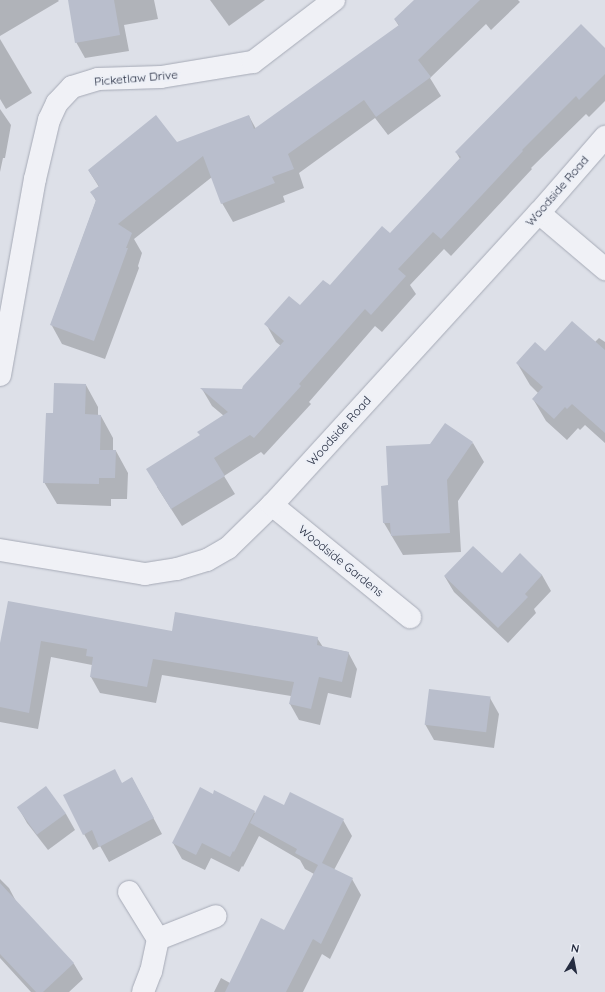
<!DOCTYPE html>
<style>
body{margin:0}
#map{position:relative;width:605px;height:992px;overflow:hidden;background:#dde0e8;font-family:Quicksand,sans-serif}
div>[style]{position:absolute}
.shadow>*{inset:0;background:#0003}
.building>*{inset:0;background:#b9becc;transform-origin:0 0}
.roads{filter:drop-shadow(0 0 1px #a6aab6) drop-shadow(0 0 1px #a6aab6)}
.street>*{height:22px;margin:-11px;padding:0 11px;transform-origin:11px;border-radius:11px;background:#f0f1f6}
span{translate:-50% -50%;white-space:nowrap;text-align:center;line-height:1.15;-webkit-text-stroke:3.5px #eceff6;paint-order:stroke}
.street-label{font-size:12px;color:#252c40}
.north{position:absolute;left:553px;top:940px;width:40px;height:40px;-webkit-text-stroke:3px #eceff6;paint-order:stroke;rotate:10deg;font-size:11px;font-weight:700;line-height:16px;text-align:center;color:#252c40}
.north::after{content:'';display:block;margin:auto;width:14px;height:18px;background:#252c40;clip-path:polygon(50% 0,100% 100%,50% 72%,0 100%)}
</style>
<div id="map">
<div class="shadow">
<div style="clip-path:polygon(0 0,58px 0,59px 1px,0 36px)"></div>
<div style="clip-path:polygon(69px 0,154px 0,158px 19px,124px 25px,129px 51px,85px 58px,76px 42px)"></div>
<div style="clip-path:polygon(210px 0,265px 0,229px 26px)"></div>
<div style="clip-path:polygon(415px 0,518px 0,520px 2px,491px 30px,486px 24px,430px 78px,441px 96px,388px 135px,375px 118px,299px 173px,304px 188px,283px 196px,285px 202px,233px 222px,222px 203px,212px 177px,134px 239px,142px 253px,138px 266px,139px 268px,105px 359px,62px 344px,51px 324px,96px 201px,92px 193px,99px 187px,89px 171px,177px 143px,249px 116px,256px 129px,399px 26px,395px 20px)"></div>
<div style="clip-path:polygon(0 39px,32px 93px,6px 109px,0 99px)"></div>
<div style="clip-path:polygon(605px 49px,605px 101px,589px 117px,586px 114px,531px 168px,532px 169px,451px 256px,444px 249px,410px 285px,416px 294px,382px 332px,375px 326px,309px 402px,311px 404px,264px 455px,261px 452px,224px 476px,235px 494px,182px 526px,157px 487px,201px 436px,224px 416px,212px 406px,202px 389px,243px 390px,281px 346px,276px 342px,266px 324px,300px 307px,330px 287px,390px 234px,460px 159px,456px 152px)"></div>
<div style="clip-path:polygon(0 109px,11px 125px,5px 158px,3px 158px,0 172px)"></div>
<div style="clip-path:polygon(599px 338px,605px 342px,605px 443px,585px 425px,580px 430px,578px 428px,567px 440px,546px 421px,533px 399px,538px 393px,530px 385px,517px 363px,545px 352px,595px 342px)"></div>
<div style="clip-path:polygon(86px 385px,98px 407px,98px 416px,101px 416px,113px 438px,113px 451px,116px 451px,128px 473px,127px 499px,111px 499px,111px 506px,57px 504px,44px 482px,54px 414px)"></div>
<div style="clip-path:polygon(473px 443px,484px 462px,458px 501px,461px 552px,403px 555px,384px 523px,389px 486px)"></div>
<div style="clip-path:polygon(520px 555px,542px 575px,551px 591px,534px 609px,536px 613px,508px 643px,454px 592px,445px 577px,502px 574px)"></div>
<div style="clip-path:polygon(9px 602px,173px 632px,317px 638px,323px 647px,348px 652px,357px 669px,351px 698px,328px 693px,320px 725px,299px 720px,290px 704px,291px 696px,162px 675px,156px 703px,100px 693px,91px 677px,92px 665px,51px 657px,38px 729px,0 722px,0 649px)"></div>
<div style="clip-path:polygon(490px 698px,499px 714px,494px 748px,434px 740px,425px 724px)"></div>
<div style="clip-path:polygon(132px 778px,162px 834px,109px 862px,100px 846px,93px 850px,84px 834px,122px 784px)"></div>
<div style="clip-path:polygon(213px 795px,254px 812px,256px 814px,285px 806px,343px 820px,352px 836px,334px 870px,352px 879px,361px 895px,330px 959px,322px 954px,303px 992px,214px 992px,221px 978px,230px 983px,285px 932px,314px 874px,305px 869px,300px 860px,259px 836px,243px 867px,242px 866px,239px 872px,211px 858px,205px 870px,182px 859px,173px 843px)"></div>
<div style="clip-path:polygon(18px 807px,66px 814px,75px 830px,48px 850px,27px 823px)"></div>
<div style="clip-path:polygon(0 879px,9px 888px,17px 903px,74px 964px,83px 979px,69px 992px,31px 992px,0 958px)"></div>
</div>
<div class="building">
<div style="clip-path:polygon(68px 0,114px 0,120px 35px,75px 43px)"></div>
<div style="clip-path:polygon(414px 0,480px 0,418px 60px,431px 77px,376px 117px,364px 100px,288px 154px,294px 169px,272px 177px,275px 183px,221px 204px,203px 156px,118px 224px,132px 233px,126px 248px,128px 248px,94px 341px,50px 325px,96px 200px,90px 192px,99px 186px,88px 170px,156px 115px,177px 142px,249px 115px,254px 129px,399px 25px,394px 19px)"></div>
<div style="clip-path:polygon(581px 24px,605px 48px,605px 74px,579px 100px,576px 96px,522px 150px,523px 151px,441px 239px,433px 232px,398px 269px,406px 276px,371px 315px,365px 309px,299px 384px,301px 386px,254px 438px,250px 435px,214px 458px,225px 476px,171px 509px,146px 469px,200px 435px,197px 432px,228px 412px,200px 388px,242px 389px,243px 386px,284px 341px,264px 324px,289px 296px,300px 305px,323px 280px,330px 285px,382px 226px,390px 233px,461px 157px,455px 152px)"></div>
<div style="clip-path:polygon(572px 321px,605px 350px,605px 433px,572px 404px,567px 409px,565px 407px,554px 419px,532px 399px,543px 387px,516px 363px,535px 342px,545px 351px)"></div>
<div style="clip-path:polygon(54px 383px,86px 384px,85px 414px,101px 415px,100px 450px,116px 450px,115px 478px,99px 478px,99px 484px,43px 483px,46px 413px,53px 413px)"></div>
<div style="clip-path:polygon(445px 423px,473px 442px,447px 480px,450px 533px,391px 536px,390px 523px,383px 523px,381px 486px,388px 485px,386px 446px,430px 444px)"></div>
<div style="clip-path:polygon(473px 546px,502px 573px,520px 553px,542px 575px,525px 594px,528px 597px,498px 628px,444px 576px)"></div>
<div style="clip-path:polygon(8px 601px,172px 631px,175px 612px,318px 637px,317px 645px,349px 652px,342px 682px,319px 677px,311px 709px,289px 704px,294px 682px,153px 659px,147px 687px,90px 677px,93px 657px,86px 656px,87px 649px,41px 641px,29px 713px,0 707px,0 643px)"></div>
<div style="left:429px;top:689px;width:62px;height:36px;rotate:7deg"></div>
<div style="clip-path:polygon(115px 769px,122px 783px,132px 777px,154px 818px,99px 847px,92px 830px,83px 835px,63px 795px)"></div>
<div style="left:46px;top:786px;width:34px;height:36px;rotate:54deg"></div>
<div style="clip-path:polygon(200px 787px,213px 794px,214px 790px,255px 811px,234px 852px,233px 851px,230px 857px,202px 843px,196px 855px,172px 843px)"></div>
<div style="clip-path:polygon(290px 792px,344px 819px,322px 863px,353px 878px,321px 944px,313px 939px,286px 992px,225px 992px,261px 918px,284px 930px,318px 865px,295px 853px,297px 849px,250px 823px,264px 795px,284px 805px)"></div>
<div style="clip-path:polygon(0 883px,74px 963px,43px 992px,36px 992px,0 954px)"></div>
</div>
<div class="roads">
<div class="street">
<div style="left:539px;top:213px;width:87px;rotate:40.3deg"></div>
<div style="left:0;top:375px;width:199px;rotate:-79.9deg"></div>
<div style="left:35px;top:179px;width:61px;rotate:-76.7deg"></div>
<div style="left:49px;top:120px;width:19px;rotate:-65deg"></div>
<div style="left:57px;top:103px;width:22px;rotate:-47deg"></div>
<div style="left:72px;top:87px;width:27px;rotate:-17deg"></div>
<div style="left:98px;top:79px;width:63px;rotate:-1.8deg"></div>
<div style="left:161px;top:77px;width:93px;rotate:-9.3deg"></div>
<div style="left:253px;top:62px;width:102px;rotate:-37.4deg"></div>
<div style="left:272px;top:505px;width:178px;rotate:39.1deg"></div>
<div style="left:0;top:550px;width:147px;rotate:9.4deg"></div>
<div style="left:145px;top:574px;width:32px;rotate:-9deg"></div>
<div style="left:177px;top:569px;width:31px;rotate:-17deg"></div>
<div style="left:207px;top:560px;width:24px;rotate:-30deg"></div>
<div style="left:228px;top:548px;width:62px;rotate:-44.3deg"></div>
<div style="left:272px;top:505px;width:396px;rotate:-47.6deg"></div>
<div style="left:539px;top:213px;width:101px;rotate:-49deg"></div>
<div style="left:129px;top:892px;width:55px;rotate:58.3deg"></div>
<div style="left:158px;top:939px;width:33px;rotate:102deg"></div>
<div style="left:151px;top:971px;width:22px;rotate:111deg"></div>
<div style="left:158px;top:939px;width:62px;rotate:-21.6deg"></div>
</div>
</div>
<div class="street-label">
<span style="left:136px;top:78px;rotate:-5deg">Picketlaw Drive</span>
<span style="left:557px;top:191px;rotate:-49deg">Woodside Road</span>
<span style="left:339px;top:431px;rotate:-48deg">Woodside Road</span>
<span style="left:341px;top:561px;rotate:39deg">Woodside Gardens</span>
</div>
<div class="north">N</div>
</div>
